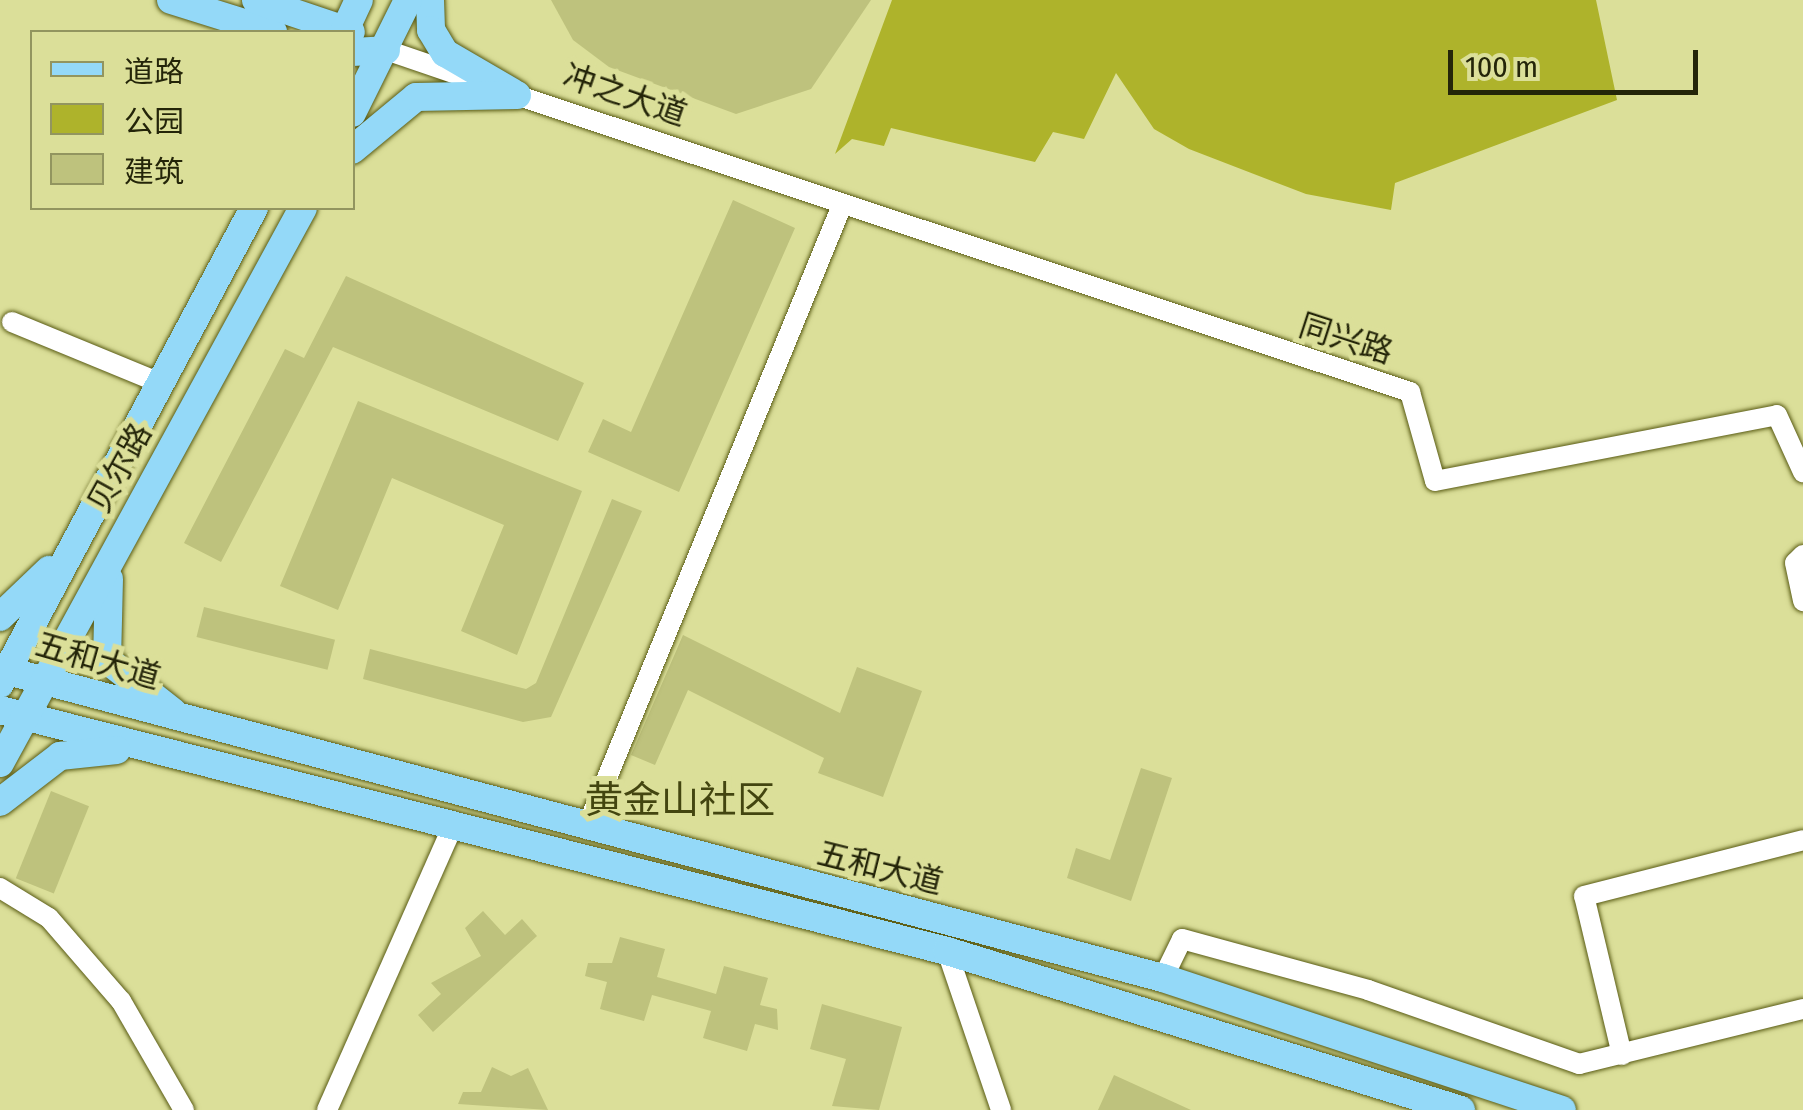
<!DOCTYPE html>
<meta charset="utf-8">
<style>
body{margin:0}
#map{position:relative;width:1803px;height:1110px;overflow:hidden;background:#dbdf99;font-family:"Fira Sans Condensed","Noto Sans SC",sans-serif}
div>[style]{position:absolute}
.green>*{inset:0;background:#aeb32b}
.building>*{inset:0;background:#bec27d;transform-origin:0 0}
.roads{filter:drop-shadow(0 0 2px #595b14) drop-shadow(0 0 2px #595b14)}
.minor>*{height:20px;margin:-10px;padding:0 10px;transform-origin:10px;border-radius:10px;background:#fff}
.major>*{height:28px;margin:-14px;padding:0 14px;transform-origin:14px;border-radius:14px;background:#94d9f8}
span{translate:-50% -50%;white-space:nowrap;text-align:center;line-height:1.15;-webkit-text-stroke:10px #dbdf99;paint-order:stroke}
.street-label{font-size:32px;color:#242509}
.quarter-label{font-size:38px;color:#434510}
.legend{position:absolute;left:30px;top:30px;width:325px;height:180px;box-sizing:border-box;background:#dbdf99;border:2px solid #92955f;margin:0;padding:12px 18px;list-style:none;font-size:30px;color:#242509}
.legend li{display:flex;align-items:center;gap:20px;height:50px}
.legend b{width:50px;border:2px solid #92955f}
.scale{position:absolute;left:1448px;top:50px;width:250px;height:45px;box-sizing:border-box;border:5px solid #242509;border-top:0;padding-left:12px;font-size:30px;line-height:35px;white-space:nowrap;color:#242509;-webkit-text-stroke:8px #dbdf99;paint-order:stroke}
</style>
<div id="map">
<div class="green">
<div style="clip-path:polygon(892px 0,1596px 0,1617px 100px,1395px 183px,1391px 210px,1306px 194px,1189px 149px,1154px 129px,1116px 73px,1084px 139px,1053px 132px,1035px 162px,891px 128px,884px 146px,852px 139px,835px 154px)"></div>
</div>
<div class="building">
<div style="clip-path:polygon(551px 0,871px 0,811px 89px,736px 114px,609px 67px,573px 40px)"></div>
<div style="clip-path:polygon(733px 200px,795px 228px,679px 492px,588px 452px,603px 419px,631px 432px)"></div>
<div style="clip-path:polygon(346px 276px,584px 383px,558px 441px,333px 347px,221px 562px,184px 543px,285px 349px,304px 358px)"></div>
<div style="clip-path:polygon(358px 401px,582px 491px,517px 655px,461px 631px,504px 525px,392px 478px,338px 610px,280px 586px)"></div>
<div style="clip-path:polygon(612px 499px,642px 511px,551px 717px,523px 722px,363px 679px,370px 649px,526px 689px,536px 683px)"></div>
<div style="left:204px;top:607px;width:135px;height:31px;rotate:14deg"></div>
<div style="clip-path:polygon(683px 635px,840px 713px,857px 667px,922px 691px,883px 797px,818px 773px,824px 758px,688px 690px,655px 765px,631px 755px)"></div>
<div style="clip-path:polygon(1141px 768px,1172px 778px,1131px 901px,1067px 878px,1076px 848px,1110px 860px)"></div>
<div style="left:51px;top:791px;width:41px;height:94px;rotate:22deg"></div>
<div style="clip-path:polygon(483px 911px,505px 935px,522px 919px,537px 936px,433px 1032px,418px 1015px,441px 994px,431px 983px,481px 956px,465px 928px)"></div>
<div style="clip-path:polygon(620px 937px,665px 949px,657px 977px,689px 986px,716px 994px,724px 966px,768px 978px,760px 1005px,777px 1009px,778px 1030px,755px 1024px,747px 1051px,703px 1038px,711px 1011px,652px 995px,644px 1021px,600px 1009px,607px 982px,585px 976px,588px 963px,612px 963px)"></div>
<div style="clip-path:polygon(822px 1004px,902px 1027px,879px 1110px,832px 1106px,846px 1059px,810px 1049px)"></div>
<div style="clip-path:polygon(492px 1067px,511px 1076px,528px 1068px,548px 1110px,458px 1104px,463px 1092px,481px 1092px)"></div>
<div style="clip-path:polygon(1114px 1075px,1191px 1110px,1098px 1110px)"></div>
</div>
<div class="roads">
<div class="minor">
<div style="left:386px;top:50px;width:96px;rotate:18.8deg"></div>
<div style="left:504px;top:91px;width:955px;rotate:18.38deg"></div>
<div style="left:1410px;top:392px;width:92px;rotate:74.3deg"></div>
<div style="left:1435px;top:481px;width:348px;rotate:-10.9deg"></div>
<div style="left:1777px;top:415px;width:63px;rotate:65.5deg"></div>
<div style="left:12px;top:322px;width:160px;rotate:22.4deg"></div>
<div style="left:1803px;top:555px;width:11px;rotate:135deg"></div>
<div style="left:1795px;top:563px;width:39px;rotate:78deg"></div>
<div style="left:586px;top:829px;width:674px;rotate:-67.69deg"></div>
<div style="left:0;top:888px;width:57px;rotate:31.5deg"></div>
<div style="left:49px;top:918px;width:110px;rotate:49.1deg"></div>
<div style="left:121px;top:1001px;width:126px;rotate:60deg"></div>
<div style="left:947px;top:951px;width:168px;rotate:71.2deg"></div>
<div style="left:1163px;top:978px;width:43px;rotate:-64deg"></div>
<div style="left:1182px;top:939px;width:193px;rotate:15.3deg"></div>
<div style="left:1368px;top:990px;width:224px;rotate:19.3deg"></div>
<div style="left:1579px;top:1064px;width:231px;rotate:-13.8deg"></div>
<div style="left:1622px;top:1055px;width:163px;rotate:-103.4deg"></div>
<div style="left:1584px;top:896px;width:226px;rotate:-14.3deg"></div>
<div style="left:327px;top:1110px;width:312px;rotate:-66.1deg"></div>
</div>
<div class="major">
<div style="left:171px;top:0;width:107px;rotate:17.4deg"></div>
<div style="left:256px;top:0;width:100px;rotate:18.6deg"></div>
<div style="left:430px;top:0;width:30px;rotate:88deg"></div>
<div style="left:431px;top:30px;width:27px;rotate:59deg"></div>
<div style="left:445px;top:53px;width:78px;rotate:30.2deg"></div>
<div style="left:344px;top:32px;width:35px;rotate:-65deg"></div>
<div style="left:352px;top:52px;width:34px;rotate:-3deg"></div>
<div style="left:352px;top:113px;width:126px;rotate:-63.6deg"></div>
<div style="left:352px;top:150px;width:83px;rotate:-39.6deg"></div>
<div style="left:416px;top:97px;width:101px;rotate:-1.1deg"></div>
<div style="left:109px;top:579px;width:81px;rotate:91.4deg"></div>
<div style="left:107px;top:660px;width:84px;rotate:38.2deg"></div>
<div style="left:0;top:617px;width:68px;rotate:-43.8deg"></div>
<div style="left:0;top:669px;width:1203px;rotate:14.88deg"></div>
<div style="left:1163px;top:978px;width:420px;rotate:18.3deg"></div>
<div style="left:0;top:684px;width:540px;rotate:-61.92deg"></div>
<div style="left:0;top:710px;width:977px;rotate:14.28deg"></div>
<div style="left:947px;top:951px;width:538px;rotate:17.19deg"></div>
<div style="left:0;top:763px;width:632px;rotate:-61.37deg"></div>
<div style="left:0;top:802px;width:76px;rotate:-37.5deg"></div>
<div style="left:60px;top:756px;width:57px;rotate:-6deg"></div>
</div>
</div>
<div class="street-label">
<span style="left:625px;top:95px;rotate:19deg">冲之大道</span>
<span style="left:1346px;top:339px;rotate:18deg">同兴路</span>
<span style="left:120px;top:468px;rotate:-61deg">贝尔路</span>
<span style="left:98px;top:661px;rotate:16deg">五和大道</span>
<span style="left:880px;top:868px;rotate:14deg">五和大道</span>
</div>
<div class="quarter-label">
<span style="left:680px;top:801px">黄金山社区</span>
</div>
<ul class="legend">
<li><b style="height:12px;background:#94d9f8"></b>道路</li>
<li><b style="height:28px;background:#aeb32b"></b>公园</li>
<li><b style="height:28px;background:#bec27d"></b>建筑</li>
</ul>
<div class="scale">100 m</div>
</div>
